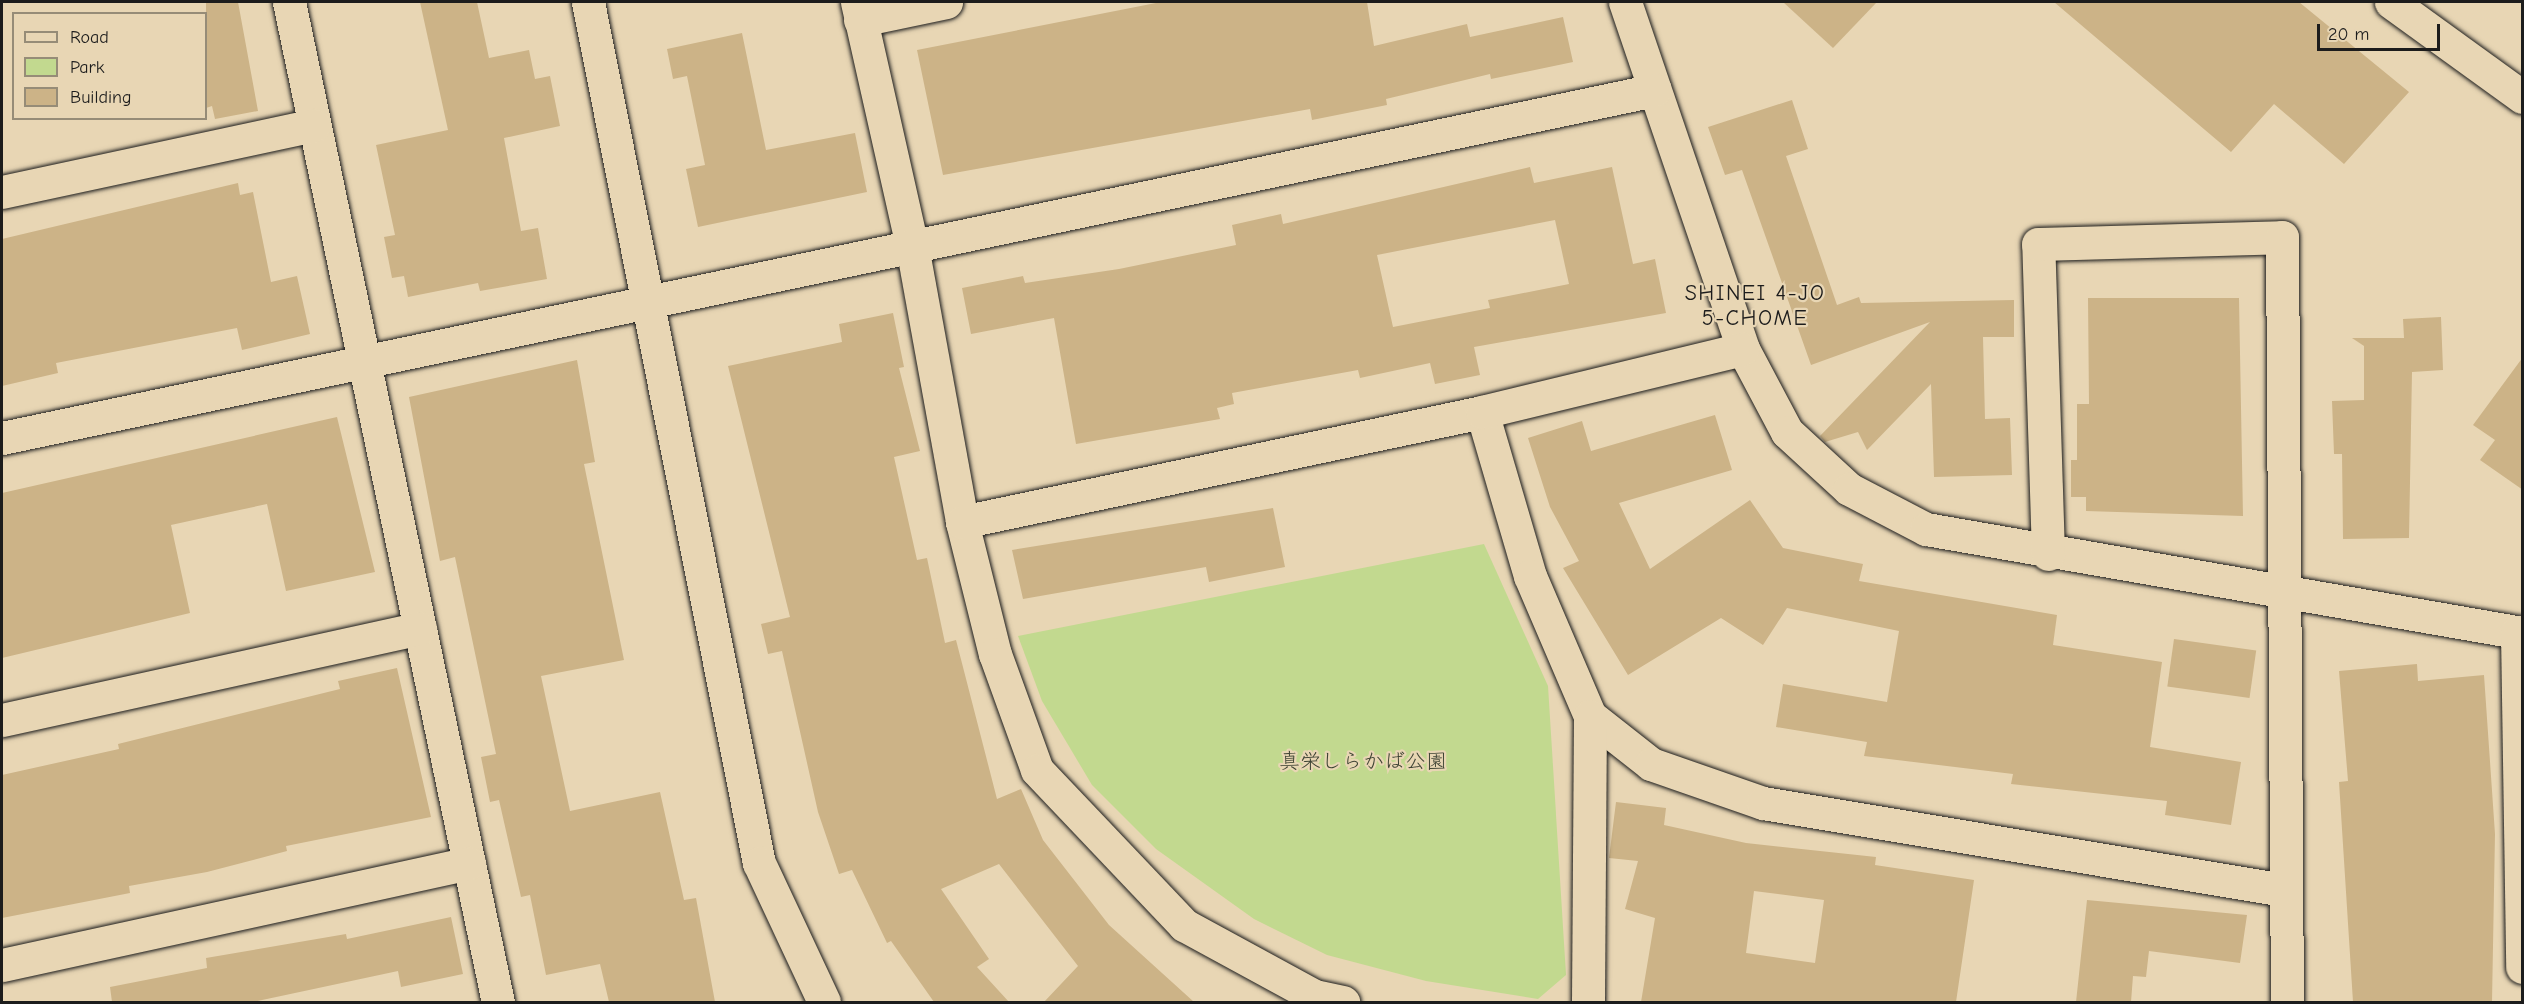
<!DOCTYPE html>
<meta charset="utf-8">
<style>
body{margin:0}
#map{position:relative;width:2524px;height:1004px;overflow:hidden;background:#e8d6b4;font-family:"Comic Neue","Klee One",sans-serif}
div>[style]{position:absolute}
.green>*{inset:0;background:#c2d98f}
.building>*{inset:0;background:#ccb387;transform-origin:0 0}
.roads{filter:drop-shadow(0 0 2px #1c1c1c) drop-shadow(0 0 2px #1c1c1c)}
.minor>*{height:33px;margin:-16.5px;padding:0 16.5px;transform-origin:16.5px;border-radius:16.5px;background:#e8d6b4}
.major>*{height:33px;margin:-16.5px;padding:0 16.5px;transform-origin:16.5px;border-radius:16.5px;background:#e8d6b4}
span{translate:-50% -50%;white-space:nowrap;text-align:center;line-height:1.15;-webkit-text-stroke:4.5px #e8d6b4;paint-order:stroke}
.park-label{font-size:21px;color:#3d4233}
.neighbourhood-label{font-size:22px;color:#1c1c1c;letter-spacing:1.5px}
.frame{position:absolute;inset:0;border:3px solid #1c1c1c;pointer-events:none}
.legend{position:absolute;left:12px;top:12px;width:195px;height:108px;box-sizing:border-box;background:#e8d6b4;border:2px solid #968c77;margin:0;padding:8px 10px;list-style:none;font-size:18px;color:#1c1c1c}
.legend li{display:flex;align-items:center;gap:12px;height:30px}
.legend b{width:30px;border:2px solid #968c77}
.scale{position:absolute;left:2317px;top:24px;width:123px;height:27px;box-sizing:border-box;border:3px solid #1c1c1c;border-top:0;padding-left:8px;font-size:18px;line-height:21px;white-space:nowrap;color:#1c1c1c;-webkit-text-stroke:4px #e8d6b4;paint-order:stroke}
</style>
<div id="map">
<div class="green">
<div style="clip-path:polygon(1484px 544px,1548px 686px,1566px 975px,1538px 999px,1426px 981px,1327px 955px,1254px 919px,1156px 849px,1092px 785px,1042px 701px,1018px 636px)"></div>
</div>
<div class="building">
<div style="clip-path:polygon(206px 2px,238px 2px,258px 111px,215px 119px,212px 106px,206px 108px)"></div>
<div style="clip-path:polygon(420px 2px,477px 2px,489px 58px,529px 50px,535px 79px,550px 76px,560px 126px,504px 138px,521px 231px,538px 228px,547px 279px,480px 291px,478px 283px,408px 297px,404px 276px,392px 278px,384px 237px,395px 235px,376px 145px,448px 130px)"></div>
<div style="clip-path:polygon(1161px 2px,1367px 2px,1374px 46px,1467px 24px,1470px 37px,1563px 17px,1573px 62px,1491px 79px,1490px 74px,1386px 99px,1387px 105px,1312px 120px,1310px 109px,943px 175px,917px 50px)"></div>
<div style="clip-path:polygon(1783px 2px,1877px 2px,1833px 48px)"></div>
<div style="clip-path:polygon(2054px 2px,2299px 2px,2409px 92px,2344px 164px,2274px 104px,2231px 152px)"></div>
<div style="clip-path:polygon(742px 33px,766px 150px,855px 133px,867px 192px,698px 227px,686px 169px,705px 165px,687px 76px,673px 79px,667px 49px)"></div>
<div style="clip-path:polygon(1792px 100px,1808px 149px,1786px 156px,1837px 305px,1859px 297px,1861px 303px,2014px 300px,2014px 337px,1983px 337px,1985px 419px,2010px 418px,2012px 475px,1934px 477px,1931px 384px,1867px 450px,1858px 432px,1825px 442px,1820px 436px,1930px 322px,1811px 365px,1742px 170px,1725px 175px,1708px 127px)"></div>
<div style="clip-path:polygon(evenodd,1530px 167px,1534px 183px,1612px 167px,1633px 264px,1655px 259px,1666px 313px,1474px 347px,1480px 375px,1435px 384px,1430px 363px,1360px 378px,1358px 370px,1232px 393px,1234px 404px,1217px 408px,1220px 419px,1076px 444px,1054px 318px,971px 334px,962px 288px,1023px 276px,1025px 283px,1119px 269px,1236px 245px,1232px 225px,1281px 214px,1283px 224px,1530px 167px,1555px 220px,1569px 284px,1488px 300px,1490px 308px,1393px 327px,1377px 255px,1555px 220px)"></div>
<div style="clip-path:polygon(238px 183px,240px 195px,253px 192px,271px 282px,297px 276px,310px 334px,242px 350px,237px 328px,56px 363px,58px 373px,2px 386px,2px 239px)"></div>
<div style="clip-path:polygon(2088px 298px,2239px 298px,2243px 516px,2086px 511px,2086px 497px,2071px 497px,2071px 460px,2077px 460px,2077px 404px,2089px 404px)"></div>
<div style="clip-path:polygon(893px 313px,904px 367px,899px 368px,920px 451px,894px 457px,917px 560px,927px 558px,945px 643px,956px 640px,997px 799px,1021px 789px,1043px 840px,1109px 925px,1194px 1002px,1044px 1002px,1078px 966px,999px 864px,941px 889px,989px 959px,977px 967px,1009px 1002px,934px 1002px,891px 941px,887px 943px,852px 870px,839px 874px,818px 812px,782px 651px,768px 654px,761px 624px,790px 617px,728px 366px,842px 342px,839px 324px)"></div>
<div style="clip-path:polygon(2441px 317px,2443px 370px,2412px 372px,2409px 538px,2343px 539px,2342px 454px,2334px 454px,2332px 401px,2364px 400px,2364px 346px,2352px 338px,2404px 338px,2403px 319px)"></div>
<div style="clip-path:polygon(2523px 357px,2523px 490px,2480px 460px,2495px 440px,2473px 425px)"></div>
<div style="clip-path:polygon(577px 360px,595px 462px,584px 464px,624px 660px,541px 676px,570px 811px,660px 792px,684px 900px,696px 898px,715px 1002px,609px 1002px,600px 964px,546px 975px,530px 895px,521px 897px,499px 800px,490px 802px,481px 757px,496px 754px,455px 557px,440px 561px,409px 397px)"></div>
<div style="clip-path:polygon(1715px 415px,1732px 470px,1619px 503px,1650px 569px,1750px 500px,1783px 548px,1863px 564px,1859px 581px,2057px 615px,2053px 645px,2162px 662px,2150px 747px,2241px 762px,2231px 825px,2165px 815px,2167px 801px,2011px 784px,2013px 774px,1864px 756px,1867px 742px,1776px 727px,1783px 684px,1887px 702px,1899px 631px,1787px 608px,1763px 645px,1721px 618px,1628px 675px,1563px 568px,1579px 561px,1550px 507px,1528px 438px,1582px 421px,1591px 451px)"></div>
<div style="clip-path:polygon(337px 417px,375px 572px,286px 591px,267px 504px,171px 525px,190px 613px,2px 658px,2px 493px)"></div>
<div style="clip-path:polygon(1273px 508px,1285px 567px,1209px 582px,1206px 567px,1023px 599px,1012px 550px)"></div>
<div style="left:2174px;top:639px;width:83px;height:48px;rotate:8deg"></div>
<div style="clip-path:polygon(2417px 664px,2418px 681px,2484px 675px,2495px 834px,2492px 1002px,2353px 1002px,2339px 782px,2348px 781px,2339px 671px)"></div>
<div style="clip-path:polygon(397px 668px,431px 817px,286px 846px,287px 851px,207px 872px,129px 886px,130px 893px,2px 918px,2px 775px,119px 749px,118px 744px,340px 689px,338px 681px)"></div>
<div style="clip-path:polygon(evenodd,1616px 802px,1666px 808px,1664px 825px,1746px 843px,1876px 857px,1875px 865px,1974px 880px,1956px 1002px,1641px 1002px,1655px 918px,1625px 909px,1638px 861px,1609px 858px,1616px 802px,1754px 891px,1824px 900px,1815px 963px,1746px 953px,1754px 891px)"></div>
<div style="clip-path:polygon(2087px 900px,2247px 915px,2240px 963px,2149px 951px,2146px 977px,2133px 976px,2131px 1002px,2076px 1002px)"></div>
<div style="clip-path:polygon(451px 917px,463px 974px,401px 987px,398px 971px,253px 1002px,112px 1002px,110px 987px,207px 968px,206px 958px,346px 934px,347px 939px)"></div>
</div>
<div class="roads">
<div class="minor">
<div style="left:289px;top:2px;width:1022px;rotate:78.2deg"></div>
<div style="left:588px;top:2px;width:878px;rotate:78.77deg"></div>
<div style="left:759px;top:863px;width:153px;rotate:64.9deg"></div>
<div style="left:857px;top:2px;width:250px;rotate:77.3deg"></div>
<div style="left:912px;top:246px;width:280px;rotate:79.7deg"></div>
<div style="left:962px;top:522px;width:136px;rotate:76deg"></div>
<div style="left:995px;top:654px;width:123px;rotate:70.1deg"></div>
<div style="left:1037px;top:770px;width:214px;rotate:46.5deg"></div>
<div style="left:1184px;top:925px;width:148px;rotate:28.6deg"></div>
<div style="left:1314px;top:996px;width:30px;rotate:12deg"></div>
<div style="left:1625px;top:2px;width:367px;rotate:71.2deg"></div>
<div style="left:1743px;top:349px;width:94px;rotate:62.1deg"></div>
<div style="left:1787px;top:432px;width:84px;rotate:42.6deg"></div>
<div style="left:1849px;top:489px;width:87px;rotate:27.5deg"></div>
<div style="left:1926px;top:529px;width:605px;rotate:9.9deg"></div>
<div style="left:860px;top:20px;width:88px;rotate:-11.8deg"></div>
<div style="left:2px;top:192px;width:319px;rotate:-12.1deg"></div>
<div style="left:1482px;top:412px;width:171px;rotate:73.7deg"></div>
<div style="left:1530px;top:576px;width:152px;rotate:66.8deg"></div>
<div style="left:1590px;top:716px;width:78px;rotate:38.2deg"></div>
<div style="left:1651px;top:764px;width:119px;rotate:19.2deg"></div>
<div style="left:1763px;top:803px;width:528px;rotate:9.48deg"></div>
<div style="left:2px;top:438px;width:1689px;rotate:-11.89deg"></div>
<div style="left:962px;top:522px;width:532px;rotate:-11.94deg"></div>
<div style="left:1482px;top:412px;width:268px;rotate:-13.6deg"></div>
<div style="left:2048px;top:554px;width:310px;rotate:-91.8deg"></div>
<div style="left:2038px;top:244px;width:244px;rotate:-1.6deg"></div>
<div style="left:2282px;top:237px;width:765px;rotate:89.63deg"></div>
<div style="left:2517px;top:632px;width:335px;rotate:89.1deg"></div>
<div style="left:2px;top:720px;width:428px;rotate:-12.4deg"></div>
<div style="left:2px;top:965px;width:478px;rotate:-12.3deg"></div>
<div style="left:1588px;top:1002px;width:286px;rotate:-89.6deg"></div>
</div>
<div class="major">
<div style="left:2391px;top:2px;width:162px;rotate:35.9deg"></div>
</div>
</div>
<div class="park-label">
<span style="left:1363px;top:761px">真栄しらかば公園</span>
</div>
<div class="neighbourhood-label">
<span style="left:1755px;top:306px">SHINEI 4-JO<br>5-CHOME</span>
</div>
<div class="frame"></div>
<ul class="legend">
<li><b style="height:8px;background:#e8d6b4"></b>Road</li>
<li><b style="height:16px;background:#c2d98f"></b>Park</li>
<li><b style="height:16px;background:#ccb387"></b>Building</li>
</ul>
<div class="scale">20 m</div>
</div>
